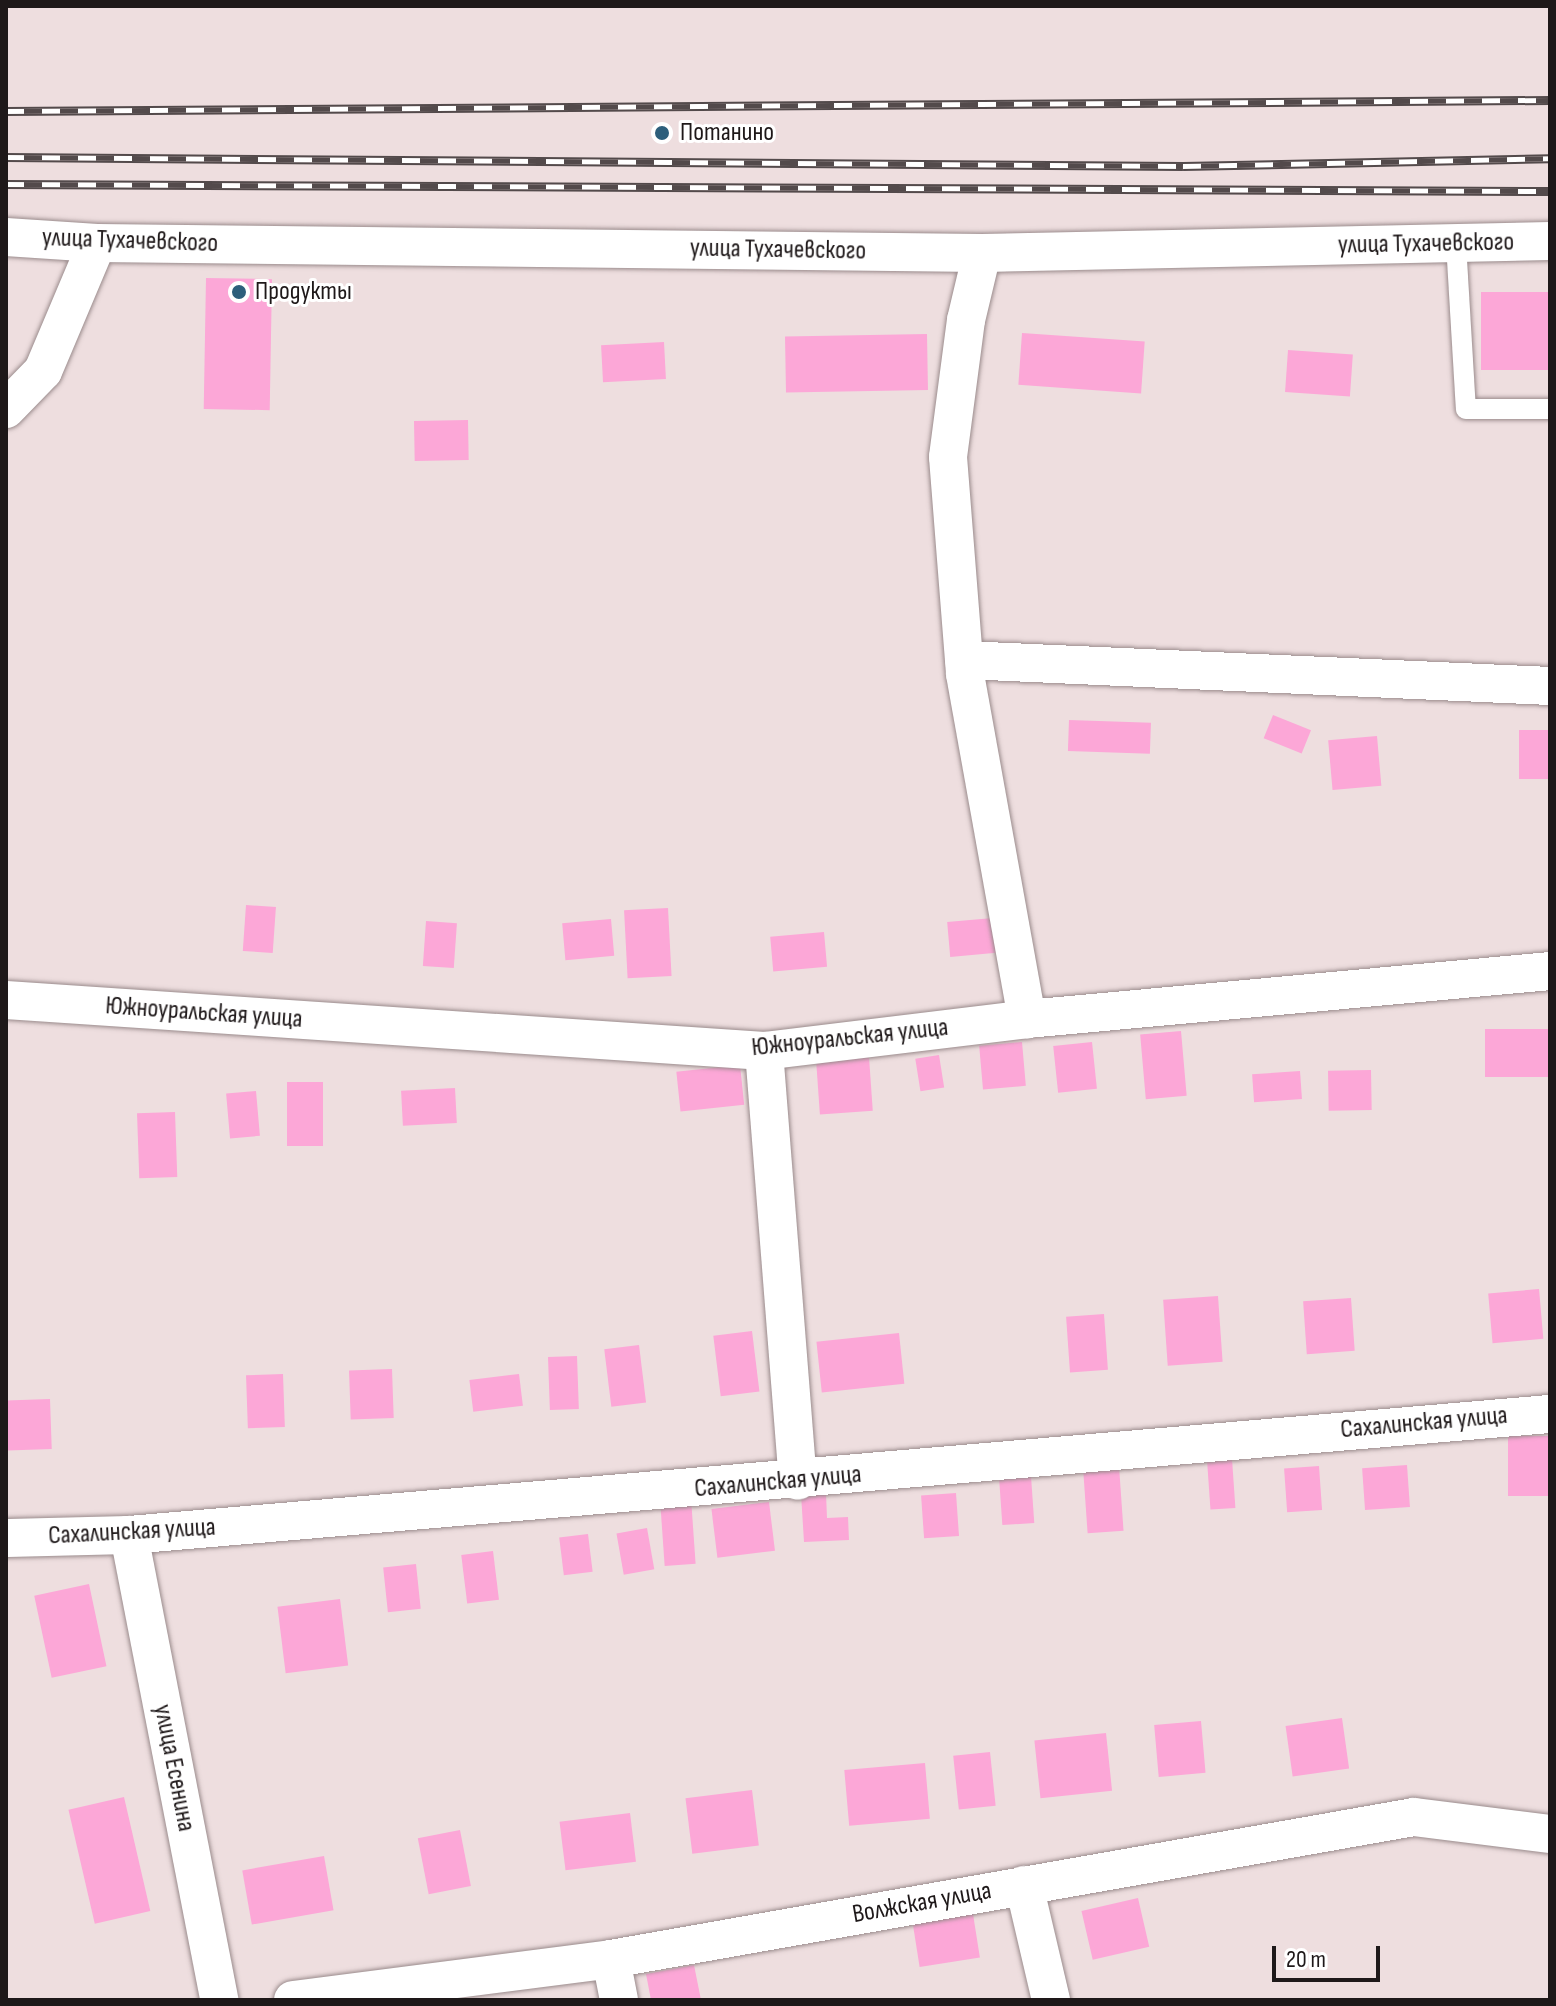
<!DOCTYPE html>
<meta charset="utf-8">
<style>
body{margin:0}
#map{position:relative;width:1556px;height:2006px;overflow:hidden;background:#eededf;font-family:"Sofia Sans Condensed",sans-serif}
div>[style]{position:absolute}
.building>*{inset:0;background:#fca7d7;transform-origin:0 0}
.roads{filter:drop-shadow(0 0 2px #9a8b8c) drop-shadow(0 0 2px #9a8b8c)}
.lane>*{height:20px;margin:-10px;padding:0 10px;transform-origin:10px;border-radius:10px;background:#fff}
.street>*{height:38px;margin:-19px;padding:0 19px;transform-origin:19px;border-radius:19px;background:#fff}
.rail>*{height:9px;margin-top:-4.5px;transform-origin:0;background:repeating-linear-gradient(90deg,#fff 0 18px,#534a4b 0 36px);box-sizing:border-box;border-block:2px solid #534a4b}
.dots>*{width:22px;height:22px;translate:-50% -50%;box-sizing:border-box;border:4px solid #fff;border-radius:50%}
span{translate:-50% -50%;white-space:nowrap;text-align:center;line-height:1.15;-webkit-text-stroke:6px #fff;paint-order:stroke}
.poi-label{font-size:26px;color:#1e1819}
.left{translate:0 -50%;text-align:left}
.street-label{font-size:26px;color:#1e1819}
.frame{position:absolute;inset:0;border:8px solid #1e1819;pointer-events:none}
.scale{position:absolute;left:1272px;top:1946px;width:108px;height:36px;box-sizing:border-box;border:4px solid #1e1819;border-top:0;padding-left:10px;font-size:24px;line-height:28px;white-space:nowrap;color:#1e1819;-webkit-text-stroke:6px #fff;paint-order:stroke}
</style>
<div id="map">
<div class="building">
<div style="left:206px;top:278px;width:66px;height:131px;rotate:1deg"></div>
<div style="left:1481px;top:292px;width:69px;height:78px"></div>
<div style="left:1022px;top:333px;width:123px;height:52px;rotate:4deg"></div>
<div style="left:927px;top:334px;width:56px;height:142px;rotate:89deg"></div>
<div style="left:664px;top:342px;width:37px;height:63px;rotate:87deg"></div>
<div style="left:1288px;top:350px;width:65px;height:42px;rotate:4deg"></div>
<div style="left:468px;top:420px;width:40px;height:54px;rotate:89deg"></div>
<div style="left:1273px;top:715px;width:41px;height:25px;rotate:22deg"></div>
<div style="left:1069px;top:720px;width:82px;height:31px;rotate:2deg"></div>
<div style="left:1550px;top:730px;width:49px;height:31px;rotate:90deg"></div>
<div style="left:1377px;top:736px;width:50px;height:49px;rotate:85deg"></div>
<div style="left:246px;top:905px;width:30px;height:46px;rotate:4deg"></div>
<div style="left:668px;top:908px;width:68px;height:44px;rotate:87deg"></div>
<div style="left:993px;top:918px;width:35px;height:46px;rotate:85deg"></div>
<div style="left:611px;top:919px;width:37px;height:49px;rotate:85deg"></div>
<div style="left:426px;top:921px;width:31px;height:45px;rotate:4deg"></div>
<div style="left:824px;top:932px;width:35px;height:54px;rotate:85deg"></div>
<div style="left:1550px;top:1029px;width:48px;height:65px;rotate:90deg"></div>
<div style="left:1181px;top:1031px;width:65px;height:41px;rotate:85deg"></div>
<div style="left:1022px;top:1042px;width:44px;height:43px;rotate:85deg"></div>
<div style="left:1092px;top:1042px;width:47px;height:39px;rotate:84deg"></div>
<div style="left:939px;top:1055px;width:33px;height:24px;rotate:81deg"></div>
<div style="left:869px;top:1057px;width:54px;height:53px;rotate:86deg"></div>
<div style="left:740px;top:1065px;width:40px;height:64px;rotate:84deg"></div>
<div style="left:1371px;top:1070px;width:40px;height:43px;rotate:89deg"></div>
<div style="left:1300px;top:1071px;width:28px;height:48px;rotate:86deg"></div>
<div style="left:287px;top:1082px;width:36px;height:64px"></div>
<div style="left:455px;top:1088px;width:35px;height:54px;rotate:87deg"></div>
<div style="left:256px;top:1091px;width:45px;height:30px;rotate:85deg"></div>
<div style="left:175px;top:1112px;width:65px;height:38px;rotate:88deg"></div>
<div style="left:1539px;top:1289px;width:50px;height:51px;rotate:85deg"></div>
<div style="left:1218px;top:1296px;width:66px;height:55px;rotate:86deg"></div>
<div style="left:1351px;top:1298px;width:53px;height:48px;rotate:86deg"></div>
<div style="left:1104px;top:1314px;width:56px;height:38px;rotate:86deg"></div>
<div style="left:752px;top:1331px;width:61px;height:39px;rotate:83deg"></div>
<div style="left:899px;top:1333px;width:51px;height:83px;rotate:84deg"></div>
<div style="left:639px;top:1345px;width:58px;height:35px;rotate:83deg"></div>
<div style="left:577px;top:1356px;width:53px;height:29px;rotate:88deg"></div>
<div style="left:392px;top:1369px;width:49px;height:43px;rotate:88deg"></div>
<div style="left:283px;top:1374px;width:53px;height:37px;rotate:88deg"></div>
<div style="left:519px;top:1374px;width:32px;height:50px;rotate:83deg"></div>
<div style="left:50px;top:1399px;width:50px;height:44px;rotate:88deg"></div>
<div style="left:1550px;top:1436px;width:60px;height:42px;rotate:90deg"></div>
<div style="left:1232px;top:1459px;width:49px;height:25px;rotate:86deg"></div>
<div style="left:1407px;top:1465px;width:42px;height:45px;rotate:86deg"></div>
<div style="left:1119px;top:1466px;width:65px;height:36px;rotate:86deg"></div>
<div style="left:1319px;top:1466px;width:44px;height:35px;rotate:86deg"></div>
<div style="left:1031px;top:1476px;width:47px;height:32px;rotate:86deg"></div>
<div style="clip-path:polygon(826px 1493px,827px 1518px,848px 1517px,849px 1540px,804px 1542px,801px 1494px)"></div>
<div style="left:956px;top:1493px;width:43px;height:35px;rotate:86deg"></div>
<div style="left:691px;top:1498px;width:66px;height:31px;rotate:86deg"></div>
<div style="left:769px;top:1502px;width:49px;height:58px;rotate:83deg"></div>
<div style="left:647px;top:1528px;width:42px;height:31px;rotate:80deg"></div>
<div style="left:588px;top:1534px;width:38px;height:29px;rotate:83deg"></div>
<div style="left:493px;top:1551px;width:49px;height:32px;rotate:83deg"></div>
<div style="left:416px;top:1564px;width:45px;height:33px;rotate:84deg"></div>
<div style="left:89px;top:1584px;width:84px;height:56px;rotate:78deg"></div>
<div style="left:340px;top:1599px;width:67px;height:63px;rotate:83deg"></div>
<div style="left:1342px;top:1718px;width:51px;height:57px;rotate:82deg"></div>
<div style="left:1201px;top:1721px;width:52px;height:47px;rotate:85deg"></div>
<div style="left:1106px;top:1733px;width:58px;height:72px;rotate:84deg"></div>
<div style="left:990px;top:1752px;width:54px;height:37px;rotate:84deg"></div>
<div style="left:925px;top:1763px;width:56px;height:81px;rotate:85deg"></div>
<div style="left:752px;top:1790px;width:56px;height:67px;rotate:83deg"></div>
<div style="left:124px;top:1797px;width:117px;height:57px;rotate:77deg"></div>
<div style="left:630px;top:1813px;width:49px;height:71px;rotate:83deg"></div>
<div style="left:460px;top:1830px;width:57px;height:43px;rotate:79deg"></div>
<div style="left:324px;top:1856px;width:55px;height:83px;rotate:80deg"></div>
<div style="left:1138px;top:1898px;width:50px;height:58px;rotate:77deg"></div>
<div style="left:973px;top:1914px;width:44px;height:61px;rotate:81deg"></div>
<div style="clip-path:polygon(694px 1965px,701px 2000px,651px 2000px,646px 1974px)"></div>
</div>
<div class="roads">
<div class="lane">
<div style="left:1456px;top:243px;width:166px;rotate:86.6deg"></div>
<div style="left:1466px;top:409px;width:84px"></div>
</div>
<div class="street">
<div style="left:6px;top:237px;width:91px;rotate:3.8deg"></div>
<div style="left:97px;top:243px;width:885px;rotate:0.65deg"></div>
<div style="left:982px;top:253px;width:568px;rotate:-1.21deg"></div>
<div style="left:982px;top:253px;width:69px;rotate:103.4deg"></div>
<div style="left:966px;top:320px;width:138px;rotate:97.5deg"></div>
<div style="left:948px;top:457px;width:218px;rotate:85.5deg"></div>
<div style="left:965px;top:674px;width:351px;rotate:79.8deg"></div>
<div style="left:6px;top:409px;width:53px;rotate:-45.8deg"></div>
<div style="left:43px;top:371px;width:139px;rotate:-67.1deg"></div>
<div style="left:964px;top:660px;width:587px;rotate:2.54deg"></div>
<div style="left:6px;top:1000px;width:760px;rotate:3.85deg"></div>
<div style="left:764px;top:1051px;width:265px;rotate:-6.9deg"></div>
<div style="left:1027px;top:1019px;width:525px;rotate:-5.24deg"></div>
<div style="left:764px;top:1051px;width:431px;rotate:85.5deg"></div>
<div style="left:129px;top:1535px;width:474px;rotate:79deg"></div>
<div style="left:6px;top:1538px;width:123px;rotate:-1.4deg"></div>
<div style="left:129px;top:1535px;width:1426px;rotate:-4.87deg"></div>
<div style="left:1024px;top:1885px;width:118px;rotate:76.8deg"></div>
<div style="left:611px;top:1959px;width:42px;rotate:79deg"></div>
<div style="left:293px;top:2000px;width:321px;rotate:-7.3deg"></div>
<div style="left:611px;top:1959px;width:815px;rotate:-10.03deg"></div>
<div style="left:1414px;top:1817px;width:137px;rotate:7.1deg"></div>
</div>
</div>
<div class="rail">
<div style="left:6px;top:111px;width:1544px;rotate:-0.41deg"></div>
<div style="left:6px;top:157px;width:1177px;rotate:0.44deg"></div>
<div style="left:1183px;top:166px;width:367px;rotate:-1.2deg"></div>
<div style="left:6px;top:184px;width:1544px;rotate:0.26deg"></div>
</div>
<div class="dots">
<div style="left:662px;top:133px;background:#2d5e7b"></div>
<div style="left:239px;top:292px;background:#2d5e7b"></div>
</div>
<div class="poi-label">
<span class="left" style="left:680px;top:133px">Потанино</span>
<span class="left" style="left:255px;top:292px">Продукты</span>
</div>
<div class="street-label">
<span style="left:130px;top:241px;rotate:2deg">улица Тухачевского</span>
<span style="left:1426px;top:244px;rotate:-1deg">улица Тухачевского</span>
<span style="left:778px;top:250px;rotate:1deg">улица Тухачевского</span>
<span style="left:204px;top:1013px;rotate:4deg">Южноуральская улица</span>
<span style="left:850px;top:1038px;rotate:-6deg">Южноуральская улица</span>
<span style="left:1424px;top:1423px;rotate:-5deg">Сахалинская улица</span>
<span style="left:778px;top:1482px;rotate:-5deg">Сахалинская улица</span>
<span style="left:132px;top:1532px;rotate:-3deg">Сахалинская улица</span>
<span style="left:174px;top:1768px;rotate:79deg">улица Есенина</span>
<span style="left:922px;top:1903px;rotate:-10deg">Волжская улица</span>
</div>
<div class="frame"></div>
<div class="scale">20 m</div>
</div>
